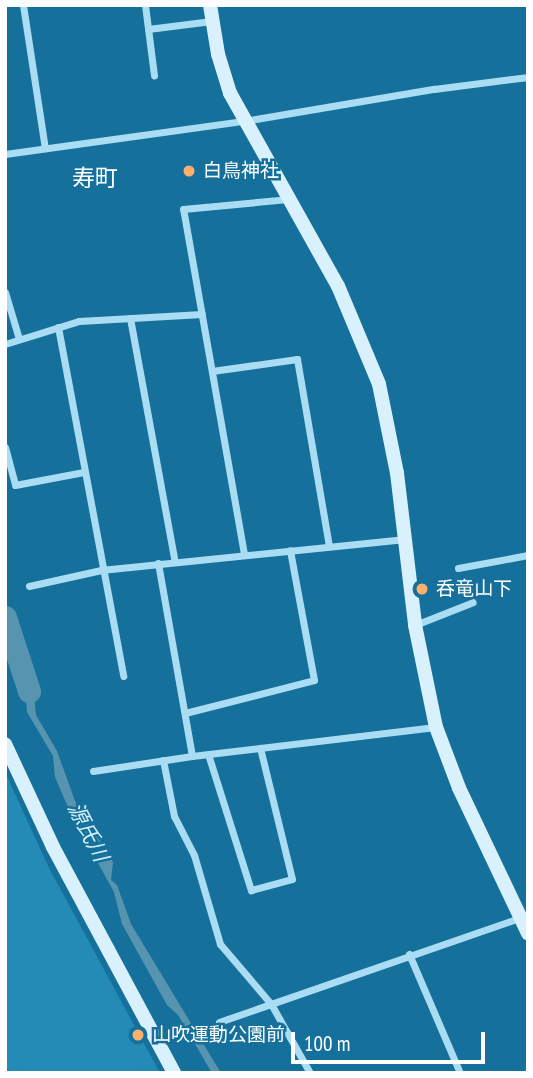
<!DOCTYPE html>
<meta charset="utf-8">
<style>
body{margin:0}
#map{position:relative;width:533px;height:1078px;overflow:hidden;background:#15719b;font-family:"PT Sans Narrow","Noto Sans JP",sans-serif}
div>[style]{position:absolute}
.green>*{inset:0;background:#248bb7}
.water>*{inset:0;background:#5794b0}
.river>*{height:23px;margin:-11.5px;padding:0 11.5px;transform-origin:11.5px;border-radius:11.5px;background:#5794b0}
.street>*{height:7px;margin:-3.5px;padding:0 3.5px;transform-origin:3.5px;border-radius:3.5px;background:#aaddf3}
.secondary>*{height:14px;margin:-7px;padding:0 7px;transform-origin:7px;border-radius:7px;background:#d9f1fc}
.dots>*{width:19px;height:19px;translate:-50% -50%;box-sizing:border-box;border:4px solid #15719b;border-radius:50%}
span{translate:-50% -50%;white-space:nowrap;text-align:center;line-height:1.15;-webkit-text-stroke:5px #15719b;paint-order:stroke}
.poi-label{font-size:19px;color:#fff}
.left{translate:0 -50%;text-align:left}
.water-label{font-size:21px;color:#d3effb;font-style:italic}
.quarter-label{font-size:23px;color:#fff}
.frame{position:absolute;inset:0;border:7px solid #fff;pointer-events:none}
.scale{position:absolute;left:291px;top:1032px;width:194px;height:32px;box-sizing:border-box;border:4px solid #fff;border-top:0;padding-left:9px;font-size:21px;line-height:24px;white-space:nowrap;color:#fff;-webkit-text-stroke:5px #15719b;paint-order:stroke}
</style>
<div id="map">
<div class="green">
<div style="clip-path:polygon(5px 772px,49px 868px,160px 1073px,5px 1073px)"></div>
</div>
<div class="water">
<div style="clip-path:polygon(24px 662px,26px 675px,33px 684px,36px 715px,57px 751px,75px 801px,113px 862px,111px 880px,117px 885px,131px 924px,221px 1073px,212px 1073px,178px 1015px,167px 1005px,122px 924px,114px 892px,98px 863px,98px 850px,94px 843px,87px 841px,67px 805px,55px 777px,53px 756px,27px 712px,25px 683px,14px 665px)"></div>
</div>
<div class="river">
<div style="left:5px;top:617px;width:78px;rotate:72deg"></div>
</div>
<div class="street">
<div style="left:23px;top:5px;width:145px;rotate:81.3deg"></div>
<div style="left:145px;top:5px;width:71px;rotate:82.7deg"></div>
<div style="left:148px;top:29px;width:64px;rotate:-7.1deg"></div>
<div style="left:5px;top:154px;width:241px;rotate:-7.9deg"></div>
<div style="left:244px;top:121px;width:193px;rotate:-9.6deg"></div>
<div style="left:434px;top:89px;width:95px;rotate:-7.3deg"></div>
<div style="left:5px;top:292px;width:49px;rotate:73.4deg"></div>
<div style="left:130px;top:318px;width:248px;rotate:79.6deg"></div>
<div style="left:58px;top:327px;width:355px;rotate:79.4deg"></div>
<div style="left:5px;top:344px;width:77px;rotate:-17.3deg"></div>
<div style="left:79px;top:321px;width:123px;rotate:-3.3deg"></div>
<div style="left:212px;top:371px;width:86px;rotate:-8deg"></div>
<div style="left:297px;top:359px;width:190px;rotate:80.3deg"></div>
<div style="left:5px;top:447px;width:39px;rotate:75deg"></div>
<div style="left:15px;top:485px;width:70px;rotate:-10.7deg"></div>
<div style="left:244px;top:554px;width:350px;rotate:-100deg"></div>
<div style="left:183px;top:209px;width:105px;rotate:-5.4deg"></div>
<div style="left:158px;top:563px;width:196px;rotate:80deg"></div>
<div style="left:458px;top:568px;width:71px;rotate:-10.5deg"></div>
<div style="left:29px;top:586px;width:74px;rotate:-12.5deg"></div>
<div style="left:101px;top:570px;width:306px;rotate:-5.8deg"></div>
<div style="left:415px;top:625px;width:62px;rotate:-21.6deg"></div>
<div style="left:185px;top:713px;width:133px;rotate:-14.3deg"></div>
<div style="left:314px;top:680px;width:132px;rotate:-100.5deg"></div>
<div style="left:208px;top:754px;width:143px;rotate:72.5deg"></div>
<div style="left:251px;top:890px;width:42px;rotate:-15deg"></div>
<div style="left:292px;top:879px;width:135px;rotate:-103.7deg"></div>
<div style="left:163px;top:760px;width:57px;rotate:78.9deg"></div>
<div style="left:174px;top:816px;width:44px;rotate:62.9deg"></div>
<div style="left:194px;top:855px;width:93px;rotate:73.7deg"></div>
<div style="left:220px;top:944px;width:79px;rotate:49.6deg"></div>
<div style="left:271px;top:1004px;width:79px;rotate:60.5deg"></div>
<div style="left:93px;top:771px;width:100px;rotate:-8.6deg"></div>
<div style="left:192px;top:756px;width:245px;rotate:-6.8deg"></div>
<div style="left:409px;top:954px;width:129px;rotate:66.8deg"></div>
<div style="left:219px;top:1022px;width:318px;rotate:-19.1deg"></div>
</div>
<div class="secondary">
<div style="left:210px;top:5px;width:50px;rotate:80.7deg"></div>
<div style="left:218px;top:54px;width:41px;rotate:72.9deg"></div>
<div style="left:230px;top:93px;width:221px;rotate:60.8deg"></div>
<div style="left:338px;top:286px;width:106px;rotate:67.3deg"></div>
<div style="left:379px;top:384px;width:91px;rotate:78.6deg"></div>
<div style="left:397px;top:473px;width:153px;rotate:83.2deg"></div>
<div style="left:415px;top:625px;width:104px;rotate:78.4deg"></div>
<div style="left:436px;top:727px;width:65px;rotate:69.3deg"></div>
<div style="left:459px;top:788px;width:161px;rotate:64.6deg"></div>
<div style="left:5px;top:744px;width:114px;rotate:65deg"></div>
<div style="left:53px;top:847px;width:256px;rotate:61.8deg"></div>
</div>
<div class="dots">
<div style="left:189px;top:171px;background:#ffb06c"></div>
<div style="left:422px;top:589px;background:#ffb06c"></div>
<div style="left:138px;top:1035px;background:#ffb06c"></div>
</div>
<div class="poi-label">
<span class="left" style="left:203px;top:171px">白鳥神社</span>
<span class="left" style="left:436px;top:589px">呑竜山下</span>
<span class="left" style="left:152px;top:1035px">山吹運動公園前</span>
</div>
<div class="water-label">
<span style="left:88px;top:832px;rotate:63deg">源氏川</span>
</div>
<div class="quarter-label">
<span style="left:95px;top:178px">寿町</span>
</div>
<div class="frame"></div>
<div class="scale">100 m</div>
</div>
